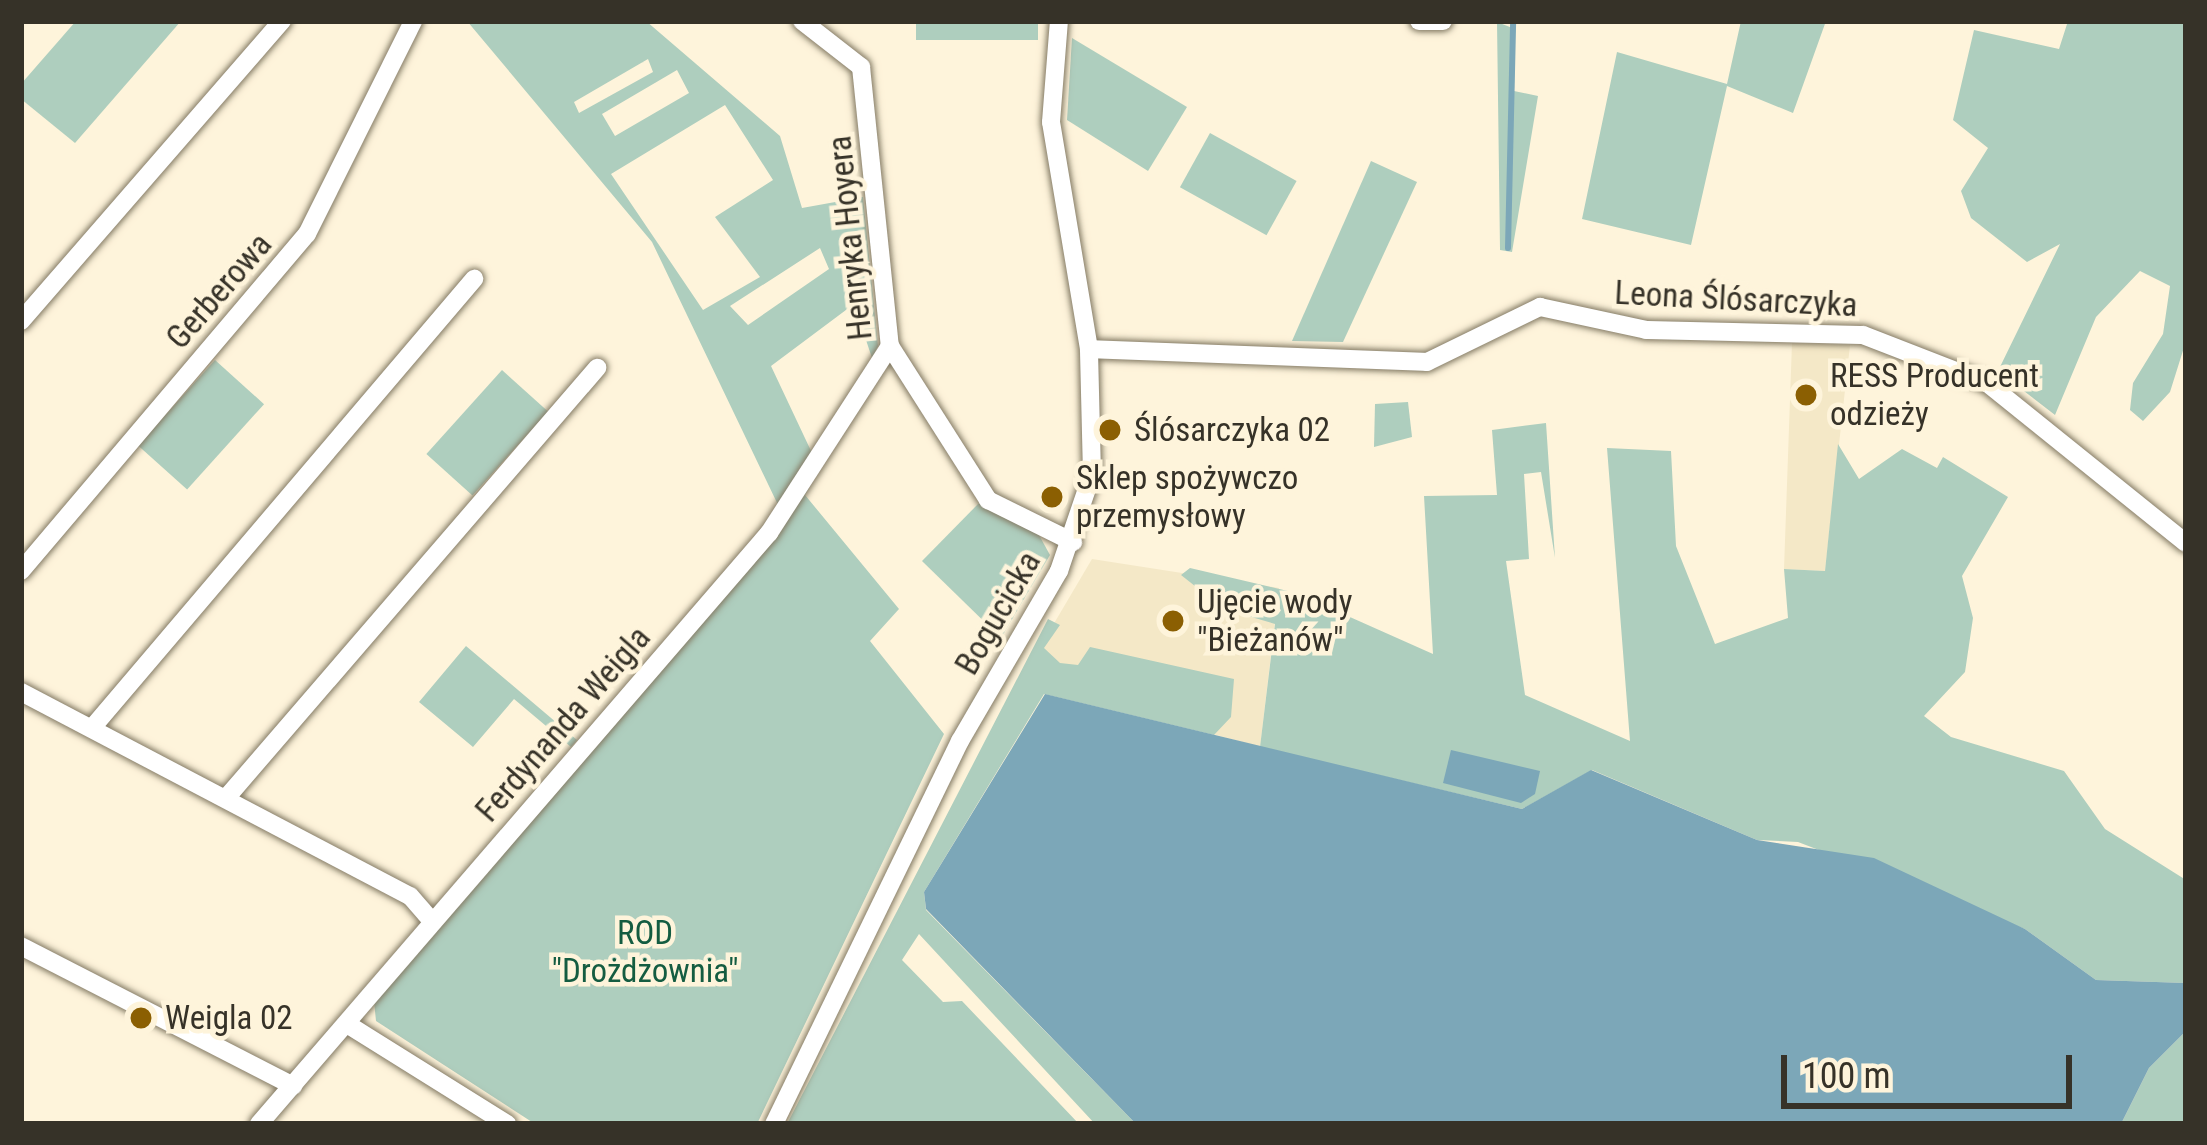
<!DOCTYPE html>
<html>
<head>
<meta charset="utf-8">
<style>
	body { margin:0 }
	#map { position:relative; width:2207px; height:1145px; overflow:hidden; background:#fef4db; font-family:"Roboto Condensed",sans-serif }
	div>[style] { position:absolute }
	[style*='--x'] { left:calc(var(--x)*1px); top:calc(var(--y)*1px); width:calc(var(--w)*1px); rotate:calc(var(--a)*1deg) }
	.built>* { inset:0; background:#f4e8c7 }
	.green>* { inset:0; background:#aecebe; transform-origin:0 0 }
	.water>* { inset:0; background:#7ca7b8 }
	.stream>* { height:6px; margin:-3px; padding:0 3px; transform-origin:3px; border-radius:3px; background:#7ca7b8 }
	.roads { filter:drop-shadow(0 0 3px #847b65) drop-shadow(0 0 3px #847b65) }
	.minor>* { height:18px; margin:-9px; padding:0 9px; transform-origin:9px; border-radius:9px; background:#fff }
	.dots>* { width:33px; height:33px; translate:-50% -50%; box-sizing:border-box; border:6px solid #fef4db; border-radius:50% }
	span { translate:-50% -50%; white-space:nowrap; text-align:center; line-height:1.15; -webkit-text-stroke:9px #fef4db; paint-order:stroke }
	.street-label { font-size:33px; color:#363228 }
	.poi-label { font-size:33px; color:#363228 }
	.left { translate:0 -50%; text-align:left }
	.park-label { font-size:33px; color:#145c41 }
	.frame { position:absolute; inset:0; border:24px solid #363228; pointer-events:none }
	.scale { position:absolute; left:1781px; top:1055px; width:291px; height:54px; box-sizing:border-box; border:6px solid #363228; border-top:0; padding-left:15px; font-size:36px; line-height:42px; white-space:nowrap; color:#363228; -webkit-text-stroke:9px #fef4db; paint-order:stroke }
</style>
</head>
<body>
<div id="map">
	<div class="built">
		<div style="clip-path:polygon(1792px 343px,1850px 345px,1825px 571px,1784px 569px)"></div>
		<div style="clip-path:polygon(1092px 559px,1279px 588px,1260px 747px,1020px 681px)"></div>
	</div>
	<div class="green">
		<div style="clip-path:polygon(76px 21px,181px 21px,75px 143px,21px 99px,21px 84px)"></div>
		<div style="clip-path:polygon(evenodd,467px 21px,646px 21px,780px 136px,802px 208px,863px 197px,878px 346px,872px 358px,854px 304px,771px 366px,812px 453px,779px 507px,652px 242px,467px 21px,648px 59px,653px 72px,579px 113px,574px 102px,648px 59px,467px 21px,677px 70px,689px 93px,615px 136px,602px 114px,677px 70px,467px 21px,725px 105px,773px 180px,715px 217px,760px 277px,703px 310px,611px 174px,725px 105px,467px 21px,820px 248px,829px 269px,748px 325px,730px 306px,820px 248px)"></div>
		<div style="left:916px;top:21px;width:122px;height:19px"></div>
		<div style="clip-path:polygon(1741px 21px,1826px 21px,1793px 113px,1727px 86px,1691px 245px,1582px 219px,1617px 52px,1727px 84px)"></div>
		<div style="clip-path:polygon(2068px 21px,2186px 21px,2186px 341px,2170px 392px,2143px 421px,2130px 410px,2133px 383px,2163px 334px,2170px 286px,2140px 271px,2096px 317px,2055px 415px,1998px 371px,2060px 244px,2027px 262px,1971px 218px,1961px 191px,1988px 148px,1953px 120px,1974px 30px,2059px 49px)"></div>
		<div style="clip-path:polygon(1497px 22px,1515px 29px,1514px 91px,1538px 96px,1512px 252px,1500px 250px)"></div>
		<div style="clip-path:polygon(1072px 38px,1187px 107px,1148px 171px,1067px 120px)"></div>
		<div style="left:1210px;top:133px;width:99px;height:62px;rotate:29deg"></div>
		<div style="clip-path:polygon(1371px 161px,1417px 182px,1343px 342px,1292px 341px)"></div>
		<div style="left:215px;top:360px;width:66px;height:115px;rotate:42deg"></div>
		<div style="left:502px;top:370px;width:62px;height:113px;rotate:42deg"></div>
		<div style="clip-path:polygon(1408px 402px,1412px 437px,1374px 447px,1375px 404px)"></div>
		<div style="clip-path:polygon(1546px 423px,1555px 558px,1541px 472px,1524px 474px,1529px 559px,1506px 561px,1525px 695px,1630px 741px,1607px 448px,1671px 451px,1676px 546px,1715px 644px,1788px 618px,1784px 569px,1825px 571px,1838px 444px,1859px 479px,1902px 449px,1937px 468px,1943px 457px,2008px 497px,1962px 576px,1973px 618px,1965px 672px,1924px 716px,1951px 737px,2064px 771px,2105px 829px,2186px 880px,2186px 983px,2096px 980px,2025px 929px,1798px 842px,1757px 840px,1592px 770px,1522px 809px,1260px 747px,1275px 624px,1224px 609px,1181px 575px,1190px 568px,1296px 593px,1433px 654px,1424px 496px,1497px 495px,1492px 430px)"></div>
		<div style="clip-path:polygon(838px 436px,805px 495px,899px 609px,870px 641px,944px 734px,757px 1124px,535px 1124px,376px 1021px,374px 1001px)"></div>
		<div style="clip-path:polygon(979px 503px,1039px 535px,1050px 555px,1001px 638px,922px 561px)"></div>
		<div style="clip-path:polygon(1048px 619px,1060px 625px,1044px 648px,1060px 663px,1078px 665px,1090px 647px,1234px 679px,1231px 717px,1214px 735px,1044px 694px,924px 892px,926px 910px,1136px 1124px,1095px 1124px,919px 934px,902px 960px,943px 1002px,962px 1001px,1079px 1124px,787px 1124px)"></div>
		<div style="clip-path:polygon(466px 646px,577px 740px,571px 747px,514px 699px,473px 747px,419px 702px)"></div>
		<div style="clip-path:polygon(2186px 1031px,2186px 1124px,2121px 1124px,2149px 1068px)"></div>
	</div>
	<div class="water">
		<div style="clip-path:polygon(1045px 694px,1522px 809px,1591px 770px,1757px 840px,1874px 858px,2025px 929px,2096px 980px,2186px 983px,2186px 1031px,2149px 1068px,2121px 1124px,1136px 1124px,926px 909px,924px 892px)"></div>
		<div style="clip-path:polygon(1451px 750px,1540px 771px,1535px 794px,1521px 803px,1443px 783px)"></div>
	</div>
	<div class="stream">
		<div style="--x:1508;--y:248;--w:227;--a:-88.7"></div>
	</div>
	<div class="roads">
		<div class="minor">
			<div style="--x:802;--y:21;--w:75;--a:37.9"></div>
			<div style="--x:861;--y:67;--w:281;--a:84.1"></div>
			<div style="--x:890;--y:346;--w:183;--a:57.5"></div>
			<div style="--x:988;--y:500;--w:95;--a:26.3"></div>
			<div style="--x:1419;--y:21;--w:24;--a:0"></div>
			<div style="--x:21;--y:321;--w:398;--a:-49"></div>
			<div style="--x:1089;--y:349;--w:338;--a:2.2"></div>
			<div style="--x:1427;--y:362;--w:126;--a:-26"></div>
			<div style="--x:1540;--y:307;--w:108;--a:12.2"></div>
			<div style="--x:1646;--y:330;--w:217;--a:1.3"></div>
			<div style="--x:1863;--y:335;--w:133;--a:21.2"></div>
			<div style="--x:1987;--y:383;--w:255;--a:38.8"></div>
			<div style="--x:21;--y:571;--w:442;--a:-49.7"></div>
			<div style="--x:307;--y:234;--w:238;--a:-63.5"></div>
			<div style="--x:21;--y:692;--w:439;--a:27.7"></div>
			<div style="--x:410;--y:896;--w:33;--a:49"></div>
			<div style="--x:92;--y:728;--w:590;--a:-49.61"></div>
			<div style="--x:227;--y:797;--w:567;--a:-49.22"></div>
			<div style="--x:21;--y:946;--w:306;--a:27.2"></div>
			<div style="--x:347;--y:1024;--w:189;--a:32"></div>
			<div style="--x:259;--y:1124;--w:781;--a:-49.21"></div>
			<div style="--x:769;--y:533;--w:223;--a:-57.1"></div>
			<div style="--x:774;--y:1124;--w:426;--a:-64.1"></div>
			<div style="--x:960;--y:741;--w:197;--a:-59.8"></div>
			<div style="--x:1059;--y:571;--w:102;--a:-71.2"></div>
			<div style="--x:1092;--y:474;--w:125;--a:-91.4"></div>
			<div style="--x:1089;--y:349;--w:230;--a:-99.5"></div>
			<div style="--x:1051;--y:122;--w:101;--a:-85.5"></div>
		</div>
	</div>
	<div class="dots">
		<div style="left:1806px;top:395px;background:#8b5f02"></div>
		<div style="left:1110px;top:430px;background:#8b5f02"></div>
		<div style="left:1052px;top:497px;background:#8b5f02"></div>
		<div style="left:1173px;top:621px;background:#8b5f02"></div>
		<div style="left:141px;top:1018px;background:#8b5f02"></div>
	</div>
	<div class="street-label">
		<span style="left:850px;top:238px;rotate:-96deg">Henryka Hoyera</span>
		<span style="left:219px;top:291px;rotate:-49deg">Gerberowa</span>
		<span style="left:1736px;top:299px;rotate:3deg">Leona Ślósarczyka</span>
		<span style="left:998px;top:613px;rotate:-60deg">Bogucicka</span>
		<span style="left:563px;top:724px;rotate:-49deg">Ferdynanda Weigla</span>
	</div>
	<div class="poi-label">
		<span class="left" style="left:1830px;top:395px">RESS Producent<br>odzieży</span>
		<span class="left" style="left:1134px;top:430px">Ślósarczyka 02</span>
		<span class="left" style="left:1076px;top:497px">Sklep spożywczo<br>przemysłowy</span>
		<span class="left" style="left:1197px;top:621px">Ujęcie wody<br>"Bieżanów"</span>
		<span class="left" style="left:165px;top:1018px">Weigla 02</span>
	</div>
	<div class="park-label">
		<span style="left:645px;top:952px">ROD<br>"Drożdżownia"</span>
	</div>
	<div class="frame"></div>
	<div class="scale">100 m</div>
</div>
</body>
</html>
